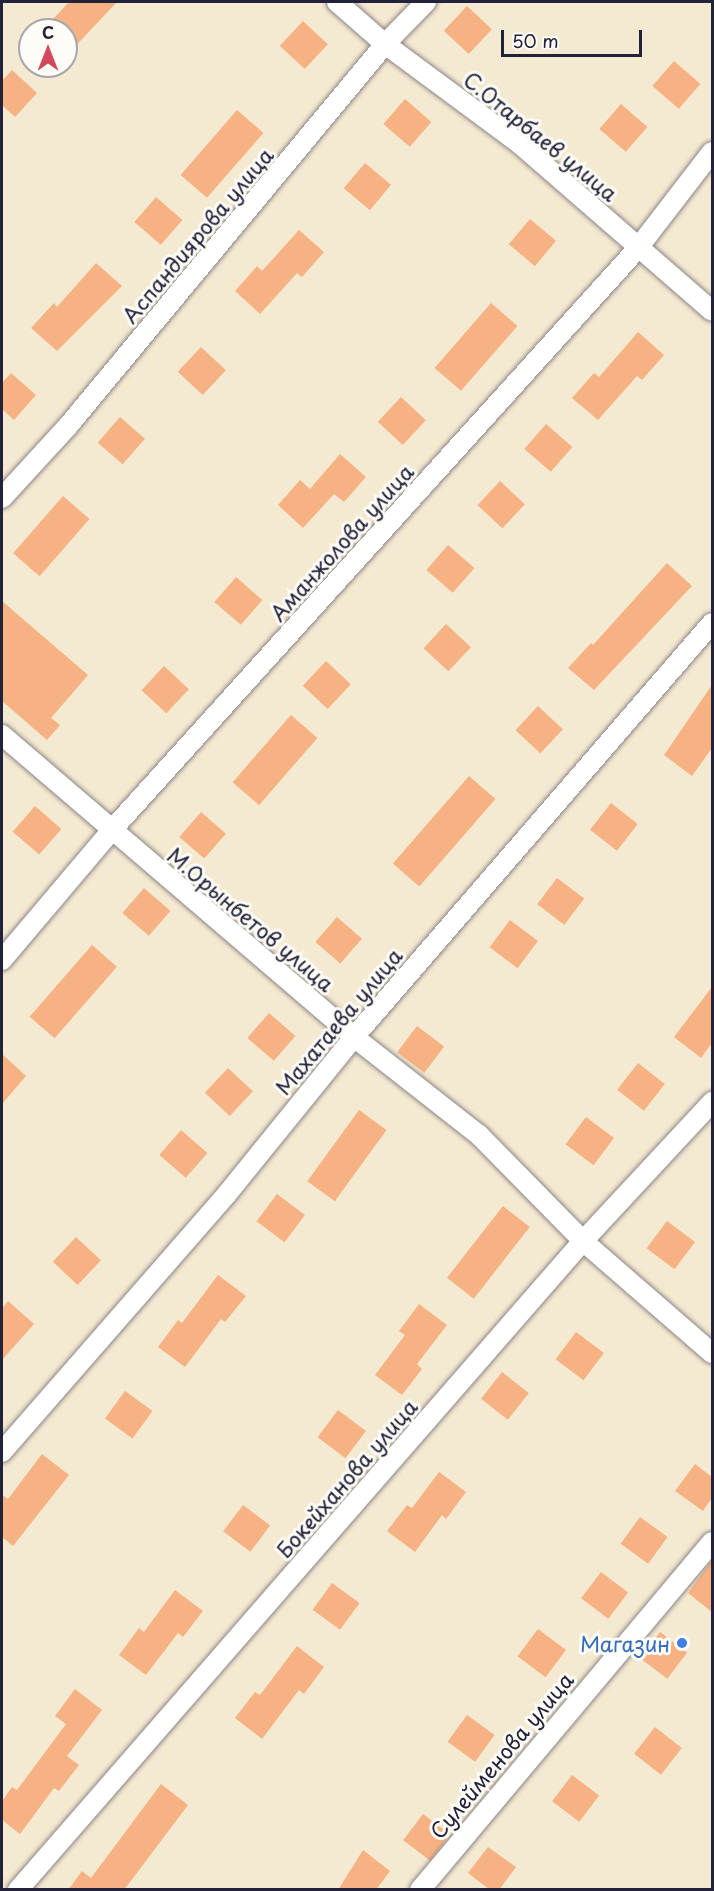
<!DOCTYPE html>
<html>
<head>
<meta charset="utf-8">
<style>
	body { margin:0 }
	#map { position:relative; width:714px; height:1891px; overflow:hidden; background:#f4e9d1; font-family:"Playpen Sans",sans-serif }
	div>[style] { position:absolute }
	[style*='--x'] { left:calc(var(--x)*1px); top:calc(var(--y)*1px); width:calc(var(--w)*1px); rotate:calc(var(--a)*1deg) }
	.building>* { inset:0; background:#f7b284; transform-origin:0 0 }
	.roads { filter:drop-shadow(0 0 2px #8b8686) drop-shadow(0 0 2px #8b8686) }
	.street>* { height:20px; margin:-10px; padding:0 10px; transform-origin:10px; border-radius:10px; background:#fff }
	.dots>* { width:16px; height:16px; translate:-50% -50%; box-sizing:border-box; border:3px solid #fdfcf7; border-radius:50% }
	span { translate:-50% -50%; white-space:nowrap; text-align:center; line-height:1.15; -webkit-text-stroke:6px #fdfcf7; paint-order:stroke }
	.street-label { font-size:21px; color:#22223b }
	.shop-label { font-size:21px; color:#366cbe }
	.right { translate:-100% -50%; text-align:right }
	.frame { position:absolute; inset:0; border:3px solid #22223b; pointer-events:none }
	.north { position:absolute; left:18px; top:18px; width:60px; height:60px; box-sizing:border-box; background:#fdfcf7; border:2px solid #a5a5ac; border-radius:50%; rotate:0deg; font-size:16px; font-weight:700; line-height:24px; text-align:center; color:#22223b }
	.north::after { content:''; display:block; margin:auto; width:21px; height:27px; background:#d1495b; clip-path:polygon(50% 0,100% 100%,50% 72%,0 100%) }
	.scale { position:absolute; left:501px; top:30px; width:141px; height:27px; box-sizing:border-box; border:3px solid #22223b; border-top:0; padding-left:8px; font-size:18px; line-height:21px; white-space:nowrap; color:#22223b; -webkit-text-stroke:4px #fdfcf7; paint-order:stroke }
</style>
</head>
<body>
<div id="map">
	<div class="building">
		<div style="clip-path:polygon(69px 2px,117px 2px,66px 56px,66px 30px,43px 30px)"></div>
		<div style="left:467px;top:6px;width:34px;height:34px;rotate:43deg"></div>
		<div style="left:303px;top:21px;width:34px;height:34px;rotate:43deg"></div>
		<div style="left:674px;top:61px;width:35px;height:33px;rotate:41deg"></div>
		<div style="clip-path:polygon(12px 70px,37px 93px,15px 117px,2px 105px,2px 81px)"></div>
		<div style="left:405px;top:99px;width:35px;height:33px;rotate:41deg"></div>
		<div style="left:621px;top:104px;width:35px;height:33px;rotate:41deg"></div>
		<div style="left:237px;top:110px;width:35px;height:86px;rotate:41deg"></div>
		<div style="left:365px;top:163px;width:34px;height:33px;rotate:40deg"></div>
		<div style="left:156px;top:197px;width:35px;height:33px;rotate:41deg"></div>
		<div style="left:530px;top:219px;width:34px;height:33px;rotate:40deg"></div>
		<div style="clip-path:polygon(299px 230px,324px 252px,302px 277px,297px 273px,260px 314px,235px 291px,257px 266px,262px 271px)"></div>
		<div style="clip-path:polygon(96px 263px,122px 286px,57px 351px,31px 328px,54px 303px,57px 307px)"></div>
		<div style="left:491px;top:303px;width:35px;height:86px;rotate:41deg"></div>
		<div style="clip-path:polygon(638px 332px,664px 355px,642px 380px,637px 376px,598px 420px,572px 398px,594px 373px,599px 377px)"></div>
		<div style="left:201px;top:347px;width:34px;height:34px;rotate:43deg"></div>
		<div style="clip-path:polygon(11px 373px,36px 395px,14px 420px,2px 409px,2px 383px)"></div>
		<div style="left:401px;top:397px;width:34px;height:34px;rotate:43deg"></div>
		<div style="left:120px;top:417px;width:33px;height:34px;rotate:41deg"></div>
		<div style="left:546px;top:424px;width:35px;height:33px;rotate:41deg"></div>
		<div style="clip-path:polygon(340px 454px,366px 477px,344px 502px,334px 494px,303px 528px,278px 505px,300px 480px,310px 489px)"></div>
		<div style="left:500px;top:481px;width:34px;height:33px;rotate:43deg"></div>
		<div style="left:63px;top:496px;width:35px;height:76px;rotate:41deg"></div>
		<div style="left:448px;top:545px;width:35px;height:33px;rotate:41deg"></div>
		<div style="clip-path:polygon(667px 563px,692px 586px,594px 690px,568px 668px,591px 643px,593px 645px)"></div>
		<div style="left:236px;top:577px;width:35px;height:33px;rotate:41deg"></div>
		<div style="clip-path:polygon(2px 601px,88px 675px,51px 718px,60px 725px,47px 740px,2px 701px)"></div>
		<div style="left:446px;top:624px;width:34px;height:33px;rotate:43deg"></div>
		<div style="left:326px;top:661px;width:34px;height:34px;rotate:43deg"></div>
		<div style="left:164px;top:666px;width:34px;height:33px;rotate:43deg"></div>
		<div style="clip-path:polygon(712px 685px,712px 748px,692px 776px,664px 755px)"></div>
		<div style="left:538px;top:706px;width:34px;height:33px;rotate:43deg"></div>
		<div style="left:291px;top:715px;width:35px;height:89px;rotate:41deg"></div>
		<div style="left:469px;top:776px;width:35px;height:116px;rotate:41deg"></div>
		<div style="left:611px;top:803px;width:34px;height:34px;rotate:38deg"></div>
		<div style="left:35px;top:806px;width:35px;height:34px;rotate:41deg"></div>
		<div style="left:201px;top:812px;width:33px;height:33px;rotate:41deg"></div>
		<div style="left:557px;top:878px;width:34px;height:33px;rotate:37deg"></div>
		<div style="left:144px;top:888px;width:35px;height:33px;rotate:41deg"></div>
		<div style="left:337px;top:917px;width:33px;height:33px;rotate:41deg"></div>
		<div style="left:510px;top:920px;width:35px;height:34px;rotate:37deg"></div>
		<div style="left:92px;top:945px;width:33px;height:95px;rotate:41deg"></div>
		<div style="clip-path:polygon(712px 987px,712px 1043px,701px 1058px,674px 1037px)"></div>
		<div style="left:269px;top:1013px;width:35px;height:33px;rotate:41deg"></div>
		<div style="left:417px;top:1026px;width:34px;height:33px;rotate:37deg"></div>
		<div style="clip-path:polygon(2px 1054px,26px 1076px,2px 1104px)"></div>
		<div style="left:638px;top:1063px;width:34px;height:34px;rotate:38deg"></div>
		<div style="left:228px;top:1068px;width:34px;height:34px;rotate:43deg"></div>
		<div style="left:359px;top:1110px;width:34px;height:88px;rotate:36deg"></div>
		<div style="left:586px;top:1117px;width:35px;height:34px;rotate:37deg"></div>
		<div style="left:181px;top:1130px;width:35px;height:33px;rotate:41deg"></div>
		<div style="left:277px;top:1194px;width:35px;height:34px;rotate:37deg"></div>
		<div style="left:503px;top:1206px;width:34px;height:91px;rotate:38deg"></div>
		<div style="left:667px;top:1221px;width:35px;height:34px;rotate:37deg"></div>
		<div style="left:76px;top:1237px;width:34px;height:34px;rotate:43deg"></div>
		<div style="clip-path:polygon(218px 1275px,246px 1296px,225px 1322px,221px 1319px,185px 1367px,158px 1347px,178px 1320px,182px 1323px)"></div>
		<div style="clip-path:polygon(8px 1301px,34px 1324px,2px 1360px,2px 1309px)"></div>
		<div style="clip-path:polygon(419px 1304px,447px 1325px,417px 1364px,422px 1369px,402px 1395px,375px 1375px,405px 1335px,399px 1331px)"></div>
		<div style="left:576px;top:1332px;width:35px;height:34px;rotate:37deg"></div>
		<div style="left:502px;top:1372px;width:34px;height:34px;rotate:38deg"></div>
		<div style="left:125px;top:1391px;width:34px;height:34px;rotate:36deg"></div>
		<div style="left:338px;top:1410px;width:35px;height:34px;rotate:37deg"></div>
		<div style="clip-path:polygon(42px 1454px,69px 1475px,13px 1546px,2px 1537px,2px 1495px,8px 1499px)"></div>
		<div style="clip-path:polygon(695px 1464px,712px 1477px,712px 1498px,703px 1511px,675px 1491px)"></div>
		<div style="clip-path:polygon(439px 1472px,466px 1492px,446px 1519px,442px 1515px,415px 1552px,387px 1531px,407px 1505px,412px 1508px)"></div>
		<div style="left:243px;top:1505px;width:34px;height:33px;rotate:37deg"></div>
		<div style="left:640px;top:1517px;width:34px;height:33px;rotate:36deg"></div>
		<div style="clip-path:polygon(712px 1560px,712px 1612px,688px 1593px)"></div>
		<div style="left:601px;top:1572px;width:34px;height:33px;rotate:37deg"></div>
		<div style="left:332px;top:1583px;width:34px;height:33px;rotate:36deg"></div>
		<div style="clip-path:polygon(175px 1590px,203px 1611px,183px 1637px,178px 1633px,146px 1675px,119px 1655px,139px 1628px,144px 1632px)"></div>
		<div style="left:538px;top:1629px;width:35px;height:34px;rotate:37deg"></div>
		<div style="left:660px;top:1632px;width:34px;height:33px;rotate:37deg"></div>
		<div style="clip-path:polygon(297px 1646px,324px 1667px,304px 1694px,299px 1690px,262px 1739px,235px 1718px,255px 1692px,260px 1695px)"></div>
		<div style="clip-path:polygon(75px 1689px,102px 1710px,67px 1756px,79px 1765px,59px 1791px,54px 1788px,20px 1834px,2px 1820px,2px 1801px,12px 1787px,17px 1790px,66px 1724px,55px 1716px)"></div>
		<div style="left:467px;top:1715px;width:34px;height:33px;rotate:36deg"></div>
		<div style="left:655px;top:1727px;width:34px;height:34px;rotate:38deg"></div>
		<div style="left:572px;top:1775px;width:34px;height:33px;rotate:37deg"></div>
		<div style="clip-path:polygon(161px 1784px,188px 1805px,124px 1890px,68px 1890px,82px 1871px,91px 1878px)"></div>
		<div style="left:423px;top:1814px;width:34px;height:33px;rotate:37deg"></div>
		<div style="clip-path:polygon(488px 1847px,516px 1867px,499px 1890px,490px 1890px,468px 1873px)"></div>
		<div style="clip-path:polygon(363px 1850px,390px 1871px,376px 1890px,338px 1890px)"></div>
	</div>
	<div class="roads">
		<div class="street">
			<div style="--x:337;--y:2;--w:64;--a:41.2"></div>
			<div style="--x:385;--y:44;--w:168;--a:36.5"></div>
			<div style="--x:520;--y:144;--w:254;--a:41"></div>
			<div style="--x:2;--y:498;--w:98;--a:-47.5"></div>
			<div style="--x:68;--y:426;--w:496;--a:-50.3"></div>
			<div style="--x:385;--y:44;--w:59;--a:-45.7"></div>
			<div style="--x:2;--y:735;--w:464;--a:40.6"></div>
			<div style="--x:354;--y:1037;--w:159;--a:38.1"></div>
			<div style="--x:479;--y:1135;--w:148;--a:45.5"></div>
			<div style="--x:583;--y:1241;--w:171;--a:41"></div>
			<div style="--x:2;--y:960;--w:167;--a:-49.8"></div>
			<div style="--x:110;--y:832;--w:787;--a:-47.88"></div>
			<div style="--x:638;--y:248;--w:121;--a:-52.4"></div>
			<div style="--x:2;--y:1452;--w:342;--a:-48.9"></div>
			<div style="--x:227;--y:1194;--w:202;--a:-51"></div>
			<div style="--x:354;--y:1037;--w:547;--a:-49.15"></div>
			<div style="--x:18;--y:1890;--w:860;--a:-48.96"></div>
			<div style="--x:583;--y:1241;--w:190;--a:-47.1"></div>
			<div style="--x:420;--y:1890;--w:454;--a:-50"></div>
		</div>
	</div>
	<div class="dots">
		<div style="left:682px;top:1643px;background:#3f7fe0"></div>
	</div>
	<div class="street-label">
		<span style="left:541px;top:136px;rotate:39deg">С.Отарбаев улица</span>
		<span style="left:197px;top:235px;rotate:-50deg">Аспандиярова улица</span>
		<span style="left:341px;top:542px;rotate:-48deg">Аманжолова улица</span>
		<span style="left:251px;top:919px;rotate:40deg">М.Орынбетов улица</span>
		<span style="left:338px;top:1021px;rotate:-50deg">Махатаева улица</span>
		<span style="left:346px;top:1478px;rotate:-49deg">Бокейханова улица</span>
		<span style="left:501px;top:1755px;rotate:-50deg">Сулейменова улица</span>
	</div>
	<div class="shop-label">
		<span class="right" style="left:670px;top:1643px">Магазин</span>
	</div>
	<div class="frame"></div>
	<div class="north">С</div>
	<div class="scale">50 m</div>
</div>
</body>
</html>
